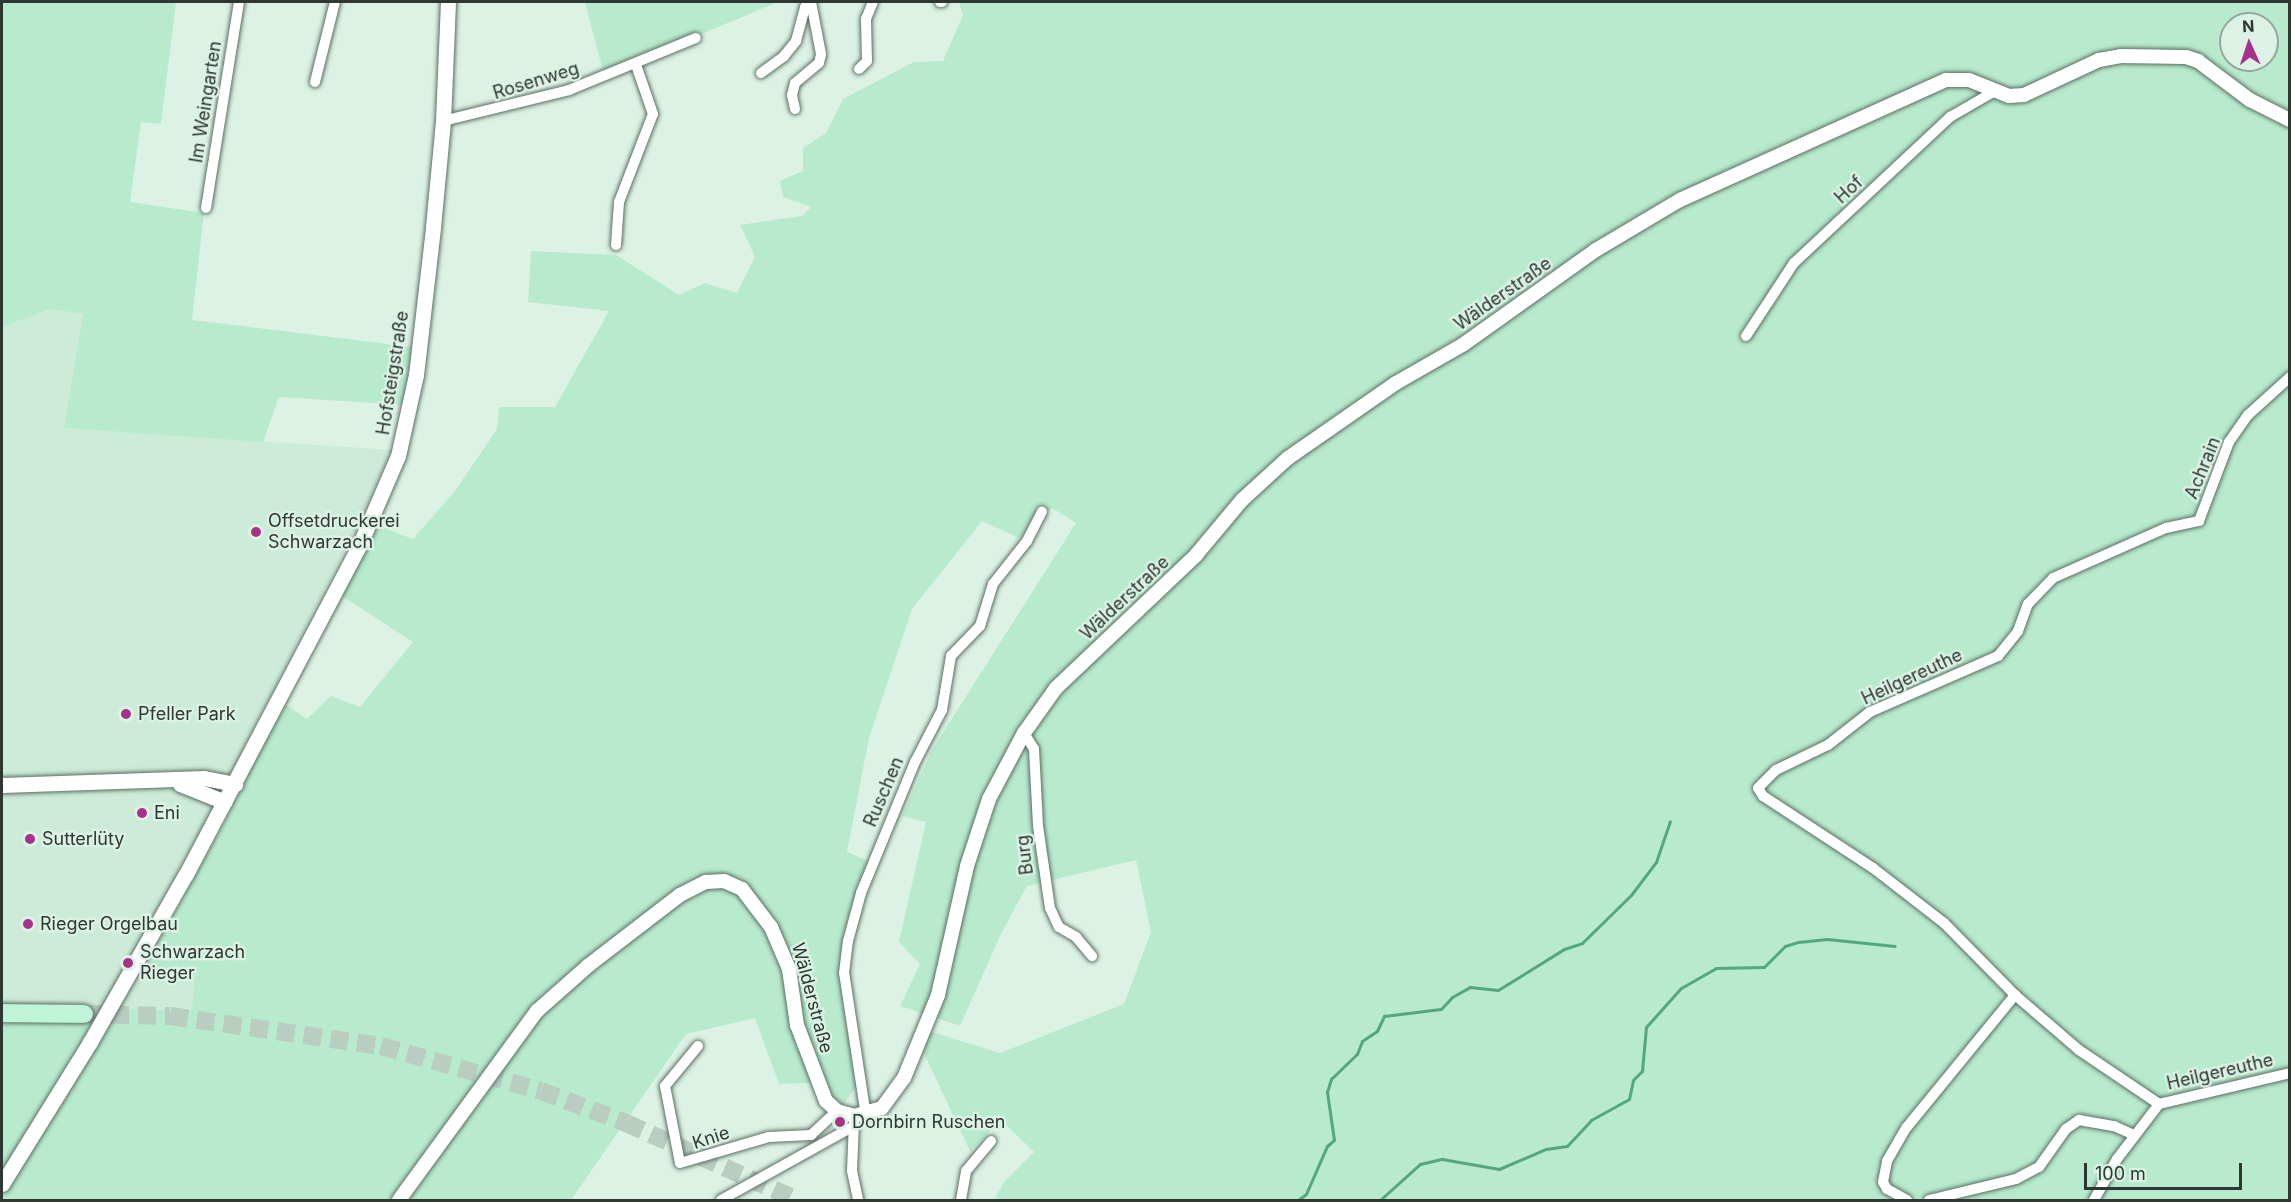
<!DOCTYPE html>
<html>
<head>
<meta charset="utf-8">
<style>
	body { margin:0 }
	#map { position:relative; width:2291px; height:1202px; overflow:hidden; background:#dcf2e5; font-family:Inter,sans-serif }
	div>[style] { position:absolute }
	[style*='--x'] { left:calc(var(--x)*1px); top:calc(var(--y)*1px); width:calc(var(--w)*1px); rotate:calc(var(--a)*1deg) }
	.built>* { inset:0; background:#cdebd9 }
	.green>* { inset:0; background:#b8ebce }
	.stream>* { height:3px; margin:-1.5px; padding:0 1.5px; transform-origin:1.5px; border-radius:1.5px; background:#55a77d }
	.primary-tunnel>* { height:18px; margin-top:-9px; transform-origin:0; background:repeating-linear-gradient(90deg,#b9cdc1 0 18px,transparent 0 27px) }
	.roads { filter:drop-shadow(0 0 2px #5b6f63) drop-shadow(0 0 2px #5b6f63) }
	.minor>* { height:10px; margin:-5px; padding:0 5px; transform-origin:5px; border-radius:5px; background:#fff }
	.tertiary>* { height:14px; margin:-7px; padding:0 7px; transform-origin:7px; border-radius:7px; background:#fff }
	.secondary>* { height:15px; margin:-7.5px; padding:0 7.5px; transform-origin:7.5px; border-radius:7.5px; background:#fff }
	.primary>* { height:18px; margin:-9px; padding:0 9px; transform-origin:9px; border-radius:9px; background:#bff4d8 }
	.dots>* { width:16px; height:16px; translate:-50% -50%; box-sizing:border-box; border:3px solid #dcf2e5; border-radius:50% }
	span { translate:-50% -50%; white-space:nowrap; text-align:center; line-height:1.15; -webkit-text-stroke:4.5px #dcf2e5; paint-order:stroke }
	.street-label { font-size:18px; color:#2e3732 }
	.poi-label { font-size:18px; color:#2e3732 }
	.left { translate:0 -50%; text-align:left }
	.frame { position:absolute; inset:0; border:3px solid #2e3732; pointer-events:none }
	.north { position:absolute; left:2219px; top:12px; width:60px; height:60px; box-sizing:border-box; background:#dcf2e5; border:2px solid #96a79d; border-radius:50%; rotate:357deg; font-size:16px; font-weight:700; line-height:24px; text-align:center; color:#2e3732 }
	.north::after { content:''; display:block; margin:auto; width:21px; height:27px; background:#a7328a; clip-path:polygon(50% 0,100% 100%,50% 72%,0 100%) }
	.scale { position:absolute; left:2084px; top:1163px; width:158px; height:27px; box-sizing:border-box; border:3px solid #2e3732; border-top:0; padding-left:8px; font-size:18px; line-height:21px; white-space:nowrap; color:#2e3732; -webkit-text-stroke:4px #dcf2e5; paint-order:stroke }
</style>
</head>
<body>
<div id="map">
	<div class="built">
		<div style="clip-path:polygon(51px 309px,83px 314px,64px 428px,392px 450px,364px 513px,207px 819px,131px 955px,145px 966px,196px 977px,192px 1010px,2px 1007px,2px 327px)"></div>
	</div>
	<div class="green">
		<div style="clip-path:polygon(2px 2px,176px 2px,161px 124px,141px 122px,130px 202px,204px 213px,192px 320px,412px 347px,404px 405px,279px 397px,263px 442px,64px 428px,83px 314px,51px 309px,2px 327px)"></div>
		<div style="clip-path:polygon(585px 2px,778px 2px,604px 75px)"></div>
		<div style="clip-path:polygon(evenodd,959px 2px,2289px 2px,2289px 1200px,994px 1200px,1004px 1182px,1034px 1152px,1001px 1120px,970px 1151px,922px 1049px,929px 1031px,1000px 1053px,1124px 1004px,1151px 932px,1136px 860px,1027px 886px,1001px 934px,960px 1026px,900px 1006px,920px 964px,899px 942px,926px 822px,902px 816px,932px 750px,1076px 523px,1052px 508px,1019px 538px,982px 521px,912px 609px,869px 738px,847px 852px,868px 861px,844px 939px,858px 1084px,843px 1105px,815px 1083px,779px 1084px,755px 1018px,686px 1034px,571px 1200px,2px 1200px,2px 1007px,192px 1010px,195px 977px,145px 966px,223px 826px,283px 703px,307px 719px,331px 696px,360px 707px,413px 642px,339px 594px,376px 525px,413px 539px,455px 491px,497px 429px,499px 407px,555px 407px,609px 311px,528px 302px,531px 251px,616px 255px,679px 295px,705px 283px,737px 293px,755px 257px,740px 225px,802px 216px,811px 207px,783px 197px,780px 181px,803px 171px,803px 148px,826px 133px,843px 99px,914px 62px,943px 61px,963px 15px,959px 2px,2231px 24px,2267px 24px,2267px 60px,2231px 60px,2231px 24px)"></div>
	</div>
	<div class="stream">
		<div style="--x:1298;--y:1200;--w:10;--a:-37"></div>
		<div style="--x:1306;--y:1194;--w:52;--a:-66.4"></div>
		<div style="--x:1327;--y:1146;--w:9;--a:-41"></div>
		<div style="--x:1334;--y:1140;--w:49;--a:-98.3"></div>
		<div style="--x:1327;--y:1092;--w:14;--a:-73"></div>
		<div style="--x:1331;--y:1079;--w:36;--a:-44"></div>
		<div style="--x:1357;--y:1054;--w:14;--a:-69"></div>
		<div style="--x:1362;--y:1041;--w:18;--a:-34"></div>
		<div style="--x:1377;--y:1031;--w:17;--a:-65"></div>
		<div style="--x:1384;--y:1016;--w:57;--a:-7"></div>
		<div style="--x:1441;--y:1009;--w:16;--a:-47"></div>
		<div style="--x:1452;--y:997;--w:21;--a:-29"></div>
		<div style="--x:1470;--y:987;--w:28;--a:6"></div>
		<div style="--x:1498;--y:990;--w:78;--a:-31.8"></div>
		<div style="--x:1564;--y:949;--w:19;--a:-18"></div>
		<div style="--x:1582;--y:943;--w:69;--a:-44.4"></div>
		<div style="--x:1631;--y:895;--w:41;--a:-52.9"></div>
		<div style="--x:1656;--y:862;--w:43;--a:-71.1"></div>
		<div style="--x:1380;--y:1200;--w:54;--a:-42"></div>
		<div style="--x:1420;--y:1164;--w:23;--a:-13"></div>
		<div style="--x:1442;--y:1159;--w:58;--a:10"></div>
		<div style="--x:1499;--y:1169;--w:51;--a:-23.1"></div>
		<div style="--x:1546;--y:1149;--w:21;--a:-8"></div>
		<div style="--x:1567;--y:1146;--w:35;--a:-47"></div>
		<div style="--x:1591;--y:1120;--w:43;--a:-28.9"></div>
		<div style="--x:1629;--y:1099;--w:19;--a:-78"></div>
		<div style="--x:1633;--y:1080;--w:13;--a:-45"></div>
		<div style="--x:1642;--y:1071;--w:44;--a:-84.8"></div>
		<div style="--x:1646;--y:1027;--w:52;--a:-48.1"></div>
		<div style="--x:1681;--y:988;--w:40;--a:-29.7"></div>
		<div style="--x:1716;--y:968;--w:48;--a:-1.2"></div>
		<div style="--x:1764;--y:967;--w:30;--a:-45"></div>
		<div style="--x:1785;--y:946;--w:14;--a:-17"></div>
		<div style="--x:1798;--y:942;--w:29;--a:-6"></div>
		<div style="--x:1827;--y:939;--w:68;--a:5.9"></div>
	</div>
	<div class="primary-tunnel">
		<div style="--x:84;--y:1014;--w:86;--a:1.3"></div>
		<div style="--x:170;--y:1016;--w:213;--a:8.1"></div>
		<div style="--x:381;--y:1046;--w:166;--a:15.7"></div>
		<div style="--x:541;--y:1091;--w:91;--a:20.6"></div>
		<div style="--x:626;--y:1123;--w:188;--a:24.2"></div>
	</div>
	<div class="roads">
		<div class="minor">
			<div style="--x:940;--y:2;--w:2;--a:0"></div>
			<div style="--x:859;--y:69;--w:11;--a:-45"></div>
			<div style="--x:867;--y:61;--w:42;--a:-91.4"></div>
			<div style="--x:866;--y:19;--w:18;--a:-68"></div>
			<div style="--x:761;--y:73;--w:29;--a:-36"></div>
			<div style="--x:784;--y:56;--w:19;--a:-51"></div>
			<div style="--x:796;--y:41;--w:35;--a:-75"></div>
			<div style="--x:805;--y:7;--w:7;--a:-45"></div>
			<div style="--x:315;--y:82;--w:82;--a:-76"></div>
			<div style="--x:795;--y:109;--w:14;--a:-102"></div>
			<div style="--x:792;--y:95;--w:12;--a:-76"></div>
			<div style="--x:795;--y:83;--w:31;--a:-40"></div>
			<div style="--x:819;--y:63;--w:9;--a:-77"></div>
			<div style="--x:821;--y:54;--w:53;--a:-100.9"></div>
			<div style="--x:443;--y:121;--w:130;--a:-13.8"></div>
			<div style="--x:569;--y:90;--w:137;--a:-22.3"></div>
			<div style="--x:206;--y:208;--w:209;--a:-80.9"></div>
			<div style="--x:616;--y:245;--w:43;--a:-86"></div>
			<div style="--x:619;--y:202;--w:94;--a:-68.9"></div>
			<div style="--x:653;--y:114;--w:52;--a:-109.1"></div>
			<div style="--x:1746;--y:336;--w:87;--a:-56.7"></div>
			<div style="--x:1794;--y:263;--w:214;--a:-43.1"></div>
			<div style="--x:1950;--y:117;--w:52;--a:-30"></div>
			<div style="--x:1024;--y:733;--w:19;--a:58"></div>
			<div style="--x:1034;--y:749;--w:77;--a:87"></div>
			<div style="--x:1038;--y:826;--w:83;--a:81.7"></div>
			<div style="--x:1050;--y:908;--w:21;--a:65"></div>
			<div style="--x:1059;--y:927;--w:20;--a:30"></div>
			<div style="--x:1076;--y:937;--w:25;--a:50"></div>
			<div style="--x:698;--y:1046;--w:52;--a:129.5"></div>
			<div style="--x:665;--y:1086;--w:78;--a:79"></div>
			<div style="--x:680;--y:1163;--w:93;--a:-16.3"></div>
			<div style="--x:769;--y:1137;--w:42;--a:-2.7"></div>
			<div style="--x:811;--y:1135;--w:35;--a:-43"></div>
			<div style="--x:2159;--y:1104;--w:97;--a:-146"></div>
			<div style="--x:2079;--y:1050;--w:84;--a:-139.3"></div>
			<div style="--x:2015;--y:995;--w:101;--a:-134.6"></div>
			<div style="--x:1944;--y:923;--w:90;--a:-142.2"></div>
			<div style="--x:1873;--y:868;--w:131;--a:-146.8"></div>
			<div style="--x:1763;--y:796;--w:9;--a:-122"></div>
			<div style="--x:1758;--y:788;--w:25;--a:-45"></div>
			<div style="--x:1776;--y:770;--w:58;--a:-25.7"></div>
			<div style="--x:1828;--y:745;--w:53;--a:-38.2"></div>
			<div style="--x:1870;--y:712;--w:140;--a:-23.6"></div>
			<div style="--x:1998;--y:656;--w:32;--a:-51"></div>
			<div style="--x:2018;--y:631;--w:29;--a:-70"></div>
			<div style="--x:2028;--y:604;--w:36;--a:-46"></div>
			<div style="--x:2053;--y:578;--w:124;--a:-23.9"></div>
			<div style="--x:2166;--y:528;--w:34;--a:-12"></div>
			<div style="--x:2199;--y:521;--w:85;--a:-69.2"></div>
			<div style="--x:2229;--y:442;--w:33;--a:-55"></div>
			<div style="--x:2248;--y:415;--w:57;--a:-42.1"></div>
			<div style="--x:866;--y:1116;--w:145;--a:-98.7"></div>
			<div style="--x:844;--y:973;--w:32;--a:-83"></div>
			<div style="--x:848;--y:941;--w:50;--a:-74.8"></div>
			<div style="--x:861;--y:893;--w:142;--a:-67.6"></div>
			<div style="--x:915;--y:762;--w:59;--a:-62.6"></div>
			<div style="--x:942;--y:710;--w:55;--a:-80.5"></div>
			<div style="--x:951;--y:656;--w:42;--a:-46"></div>
			<div style="--x:980;--y:626;--w:44;--a:-72.8"></div>
			<div style="--x:993;--y:584;--w:55;--a:-51.7"></div>
			<div style="--x:1027;--y:541;--w:33;--a:-63"></div>
			<div style="--x:854;--y:1121;--w:50;--a:92.3"></div>
			<div style="--x:852;--y:1171;--w:30;--a:78"></div>
			<div style="--x:721;--y:1200;--w:152;--a:-29.1"></div>
			<div style="--x:961;--y:1200;--w:29;--a:-80"></div>
			<div style="--x:966;--y:1171;--w:39;--a:-50"></div>
			<div style="--x:1907;--y:1200;--w:23;--a:-151"></div>
			<div style="--x:1887;--y:1189;--w:8;--a:-120"></div>
			<div style="--x:1883;--y:1182;--w:21;--a:-79"></div>
			<div style="--x:1887;--y:1161;--w:39;--a:-60"></div>
			<div style="--x:1907;--y:1127;--w:171;--a:-50.7"></div>
			<div style="--x:1929;--y:1200;--w:89;--a:-13.6"></div>
			<div style="--x:2016;--y:1179;--w:26;--a:-28"></div>
			<div style="--x:2039;--y:1167;--w:47;--a:-54.6"></div>
			<div style="--x:2066;--y:1129;--w:16;--a:-35"></div>
			<div style="--x:2079;--y:1120;--w:36;--a:10"></div>
			<div style="--x:2114;--y:1126;--w:22;--a:24"></div>
			<div style="--x:2094;--y:1200;--w:47;--a:-60.7"></div>
			<div style="--x:2117;--y:1159;--w:69;--a:-52.6"></div>
			<div style="--x:2159;--y:1104;--w:135;--a:-13.3"></div>
		</div>
		<div class="tertiary">
			<div style="--x:399;--y:1200;--w:234;--a:-53.9"></div>
			<div style="--x:537;--y:1011;--w:69;--a:-41.5"></div>
			<div style="--x:589;--y:965;--w:115;--a:-37.6"></div>
			<div style="--x:680;--y:895;--w:29;--a:-27"></div>
			<div style="--x:706;--y:882;--w:18;--a:-3"></div>
			<div style="--x:724;--y:881;--w:20;--a:24"></div>
			<div style="--x:742;--y:889;--w:48;--a:52.7"></div>
			<div style="--x:771;--y:927;--w:46;--a:66.8"></div>
			<div style="--x:789;--y:969;--w:57;--a:81.9"></div>
			<div style="--x:797;--y:1025;--w:81;--a:69.1"></div>
			<div style="--x:826;--y:1101;--w:15;--a:42"></div>
			<div style="--x:837;--y:1111;--w:18;--a:16"></div>
			<div style="--x:854;--y:1116;--w:29;--a:-16"></div>
			<div style="--x:882;--y:1108;--w:37;--a:-54"></div>
			<div style="--x:904;--y:1078;--w:90;--a:-67.7"></div>
			<div style="--x:938;--y:995;--w:132;--a:-77.3"></div>
			<div style="--x:967;--y:866;--w:71;--a:-71.8"></div>
			<div style="--x:989;--y:799;--w:75;--a:-62.1"></div>
			<div style="--x:1024;--y:733;--w:55;--a:-54.6"></div>
			<div style="--x:1056;--y:688;--w:193;--a:-43.5"></div>
			<div style="--x:1196;--y:555;--w:72;--a:-50.1"></div>
			<div style="--x:1242;--y:500;--w:62;--a:-42.4"></div>
			<div style="--x:1288;--y:458;--w:131;--a:-34.8"></div>
			<div style="--x:1396;--y:383;--w:78;--a:-29.8"></div>
			<div style="--x:1464;--y:344;--w:162;--a:-35.5"></div>
			<div style="--x:1596;--y:250;--w:98;--a:-30.8"></div>
			<div style="--x:1680;--y:200;--w:292;--a:-24.3"></div>
			<div style="--x:1946;--y:80;--w:23;--a:0"></div>
			<div style="--x:1969;--y:80;--w:43;--a:21.8"></div>
			<div style="--x:2009;--y:96;--w:15;--a:-4"></div>
			<div style="--x:2024;--y:95;--w:83;--a:-25"></div>
			<div style="--x:2099;--y:60;--w:22;--a:-10"></div>
			<div style="--x:2121;--y:56;--w:65;--a:0.9"></div>
			<div style="--x:2186;--y:57;--w:13;--a:18"></div>
			<div style="--x:2198;--y:61;--w:65;--a:36.9"></div>
			<div style="--x:2250;--y:100;--w:45;--a:26.6"></div>
		</div>
		<div class="secondary">
			<div style="--x:180;--y:784;--w:48;--a:21.8"></div>
			<div style="--x:2;--y:785;--w:202;--a:-2"></div>
			<div style="--x:204;--y:778;--w:32;--a:11"></div>
			<div style="--x:2;--y:1184;--w:167;--a:-58.2"></div>
			<div style="--x:90;--y:1042;--w:193;--a:-60.3"></div>
			<div style="--x:186;--y:874;--w:371;--a:-62.2"></div>
			<div style="--x:359;--y:546;--w:98;--a:-66.6"></div>
			<div style="--x:398;--y:456;--w:83;--a:-77.5"></div>
			<div style="--x:416;--y:375;--w:149;--a:-83.4"></div>
			<div style="--x:433;--y:227;--w:106;--a:-84.6"></div>
			<div style="--x:443;--y:121;--w:119;--a:-87.6"></div>
		</div>
		<div class="primary">
			<div style="--x:2;--y:1013;--w:82;--a:0.7"></div>
		</div>
	</div>
	<div class="dots">
		<div style="left:256px;top:532px;background:#a7328a"></div>
		<div style="left:126px;top:714px;background:#a7328a"></div>
		<div style="left:142px;top:813px;background:#a7328a"></div>
		<div style="left:30px;top:839px;background:#a7328a"></div>
		<div style="left:28px;top:924px;background:#a7328a"></div>
		<div style="left:128px;top:963px;background:#a7328a"></div>
		<div style="left:840px;top:1122px;background:#a7328a"></div>
	</div>
	<div class="street-label">
		<span style="left:536px;top:81px;rotate:-17deg">Rosenweg</span>
		<span style="left:206px;top:102px;rotate:-81deg">Im Weingarten</span>
		<span style="left:1849px;top:190px;rotate:-43deg">Hof</span>
		<span style="left:1503px;top:294px;rotate:-35deg">Wälderstraße</span>
		<span style="left:393px;top:373px;rotate:-81deg">Hofsteigstraße</span>
		<span style="left:2203px;top:468px;rotate:-68deg">Achrain</span>
		<span style="left:1125px;top:598px;rotate:-43deg">Wälderstraße</span>
		<span style="left:1912px;top:677px;rotate:-25deg">Heilgereuthe</span>
		<span style="left:884px;top:792px;rotate:-67deg">Ruschen</span>
		<span style="left:1025px;top:855px;rotate:-97deg">Burg</span>
		<span style="left:812px;top:998px;rotate:75deg">Wälderstraße</span>
		<span style="left:2220px;top:1072px;rotate:-13deg">Heilgereuthe</span>
		<span style="left:711px;top:1138px;rotate:-18deg">Knie</span>
	</div>
	<div class="poi-label">
		<span class="left" style="left:268px;top:532px">Offsetdruckerei<br>Schwarzach</span>
		<span class="left" style="left:138px;top:714px">Pfeller Park</span>
		<span class="left" style="left:154px;top:813px">Eni</span>
		<span class="left" style="left:42px;top:839px">Sutterlüty</span>
		<span class="left" style="left:40px;top:924px">Rieger Orgelbau</span>
		<span class="left" style="left:140px;top:963px">Schwarzach<br>Rieger</span>
		<span class="left" style="left:852px;top:1122px">Dornbirn Ruschen</span>
	</div>
	<div class="frame"></div>
	<div class="north">N</div>
	<div class="scale">100 m</div>
</div>
</body>
</html>
